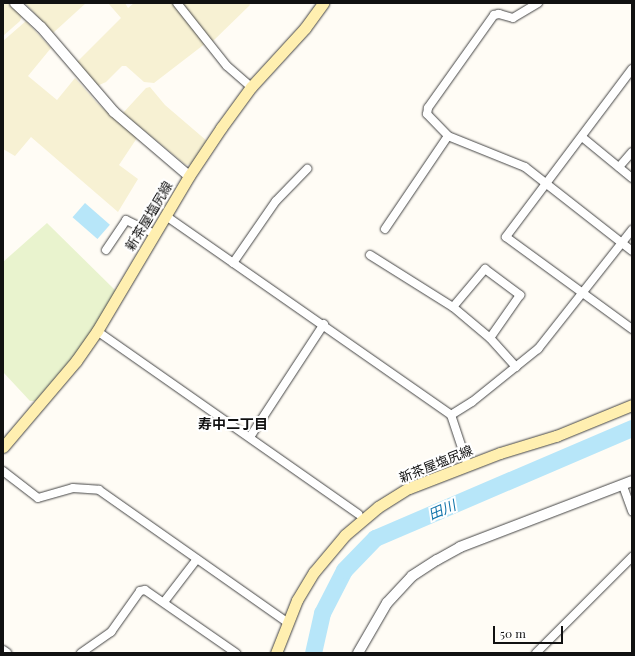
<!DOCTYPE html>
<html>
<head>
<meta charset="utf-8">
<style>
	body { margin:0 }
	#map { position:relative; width:635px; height:656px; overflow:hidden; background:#fffcf5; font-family:"Playfair Display","Noto Sans JP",serif }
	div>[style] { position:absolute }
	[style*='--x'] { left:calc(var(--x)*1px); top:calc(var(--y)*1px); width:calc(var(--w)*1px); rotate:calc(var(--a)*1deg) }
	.farmland>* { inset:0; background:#f7f1d3 }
	.pitch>* { inset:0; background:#e9f3ce }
	.water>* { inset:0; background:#b7e6f9; transform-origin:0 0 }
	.river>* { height:17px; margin:-8.5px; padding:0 8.5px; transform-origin:8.5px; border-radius:8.5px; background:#b7e6f9 }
	.roads { filter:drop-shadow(0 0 1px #444) drop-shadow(0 0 1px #444) }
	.minor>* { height:8px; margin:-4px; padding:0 4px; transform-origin:4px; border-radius:4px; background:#fff }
	.tertiary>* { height:10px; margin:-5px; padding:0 5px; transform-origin:5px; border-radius:5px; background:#fff }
	.secondary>* { height:11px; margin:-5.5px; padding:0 5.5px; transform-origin:5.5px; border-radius:5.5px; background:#ffefb0 }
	span { translate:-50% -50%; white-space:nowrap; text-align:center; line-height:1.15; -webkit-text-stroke:4px #fff; paint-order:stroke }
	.street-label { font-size:13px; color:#111 }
	.neighbourhood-label { font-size:14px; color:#111; font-weight:700 }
	.water-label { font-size:14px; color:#1375aa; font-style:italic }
	.frame { position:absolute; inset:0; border:4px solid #111; pointer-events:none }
	.scale { position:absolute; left:493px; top:626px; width:70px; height:18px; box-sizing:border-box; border:2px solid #111; border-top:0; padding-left:5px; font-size:12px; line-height:14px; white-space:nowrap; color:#111; -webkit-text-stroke:3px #fff; paint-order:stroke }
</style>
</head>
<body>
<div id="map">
	<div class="farmland">
		<div style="clip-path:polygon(3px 3px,7px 3px,22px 15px,20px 21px,3px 36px)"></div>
		<div style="clip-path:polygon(25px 3px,86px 3px,53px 33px)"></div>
		<div style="clip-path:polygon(108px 3px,125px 3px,128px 8px,134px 3px,176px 3px,206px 43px,154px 83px,144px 82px,126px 66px,122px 66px,106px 82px,97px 86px,77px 62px,121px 18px)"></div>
		<div style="clip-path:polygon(178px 3px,249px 3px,250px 5px,211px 43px)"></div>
		<div style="clip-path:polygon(26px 21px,51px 48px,28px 76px,57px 100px,75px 78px,97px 103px,137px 138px,119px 165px,138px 179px,118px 212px,31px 137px,15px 156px,3px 149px,3px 41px)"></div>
		<div style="clip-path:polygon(150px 87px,165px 105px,207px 141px,192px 164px,186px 165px,123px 113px,146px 88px)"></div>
	</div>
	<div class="pitch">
		<div style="clip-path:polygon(47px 223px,117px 292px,80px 349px,35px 401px,30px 401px,3px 372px,3px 262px)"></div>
	</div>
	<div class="water">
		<div style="left:85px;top:203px;width:33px;height:19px;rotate:41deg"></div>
	</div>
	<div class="river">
		<div style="--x:313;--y:653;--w:41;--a:-77.3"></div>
		<div style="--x:322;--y:613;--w:48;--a:-62.9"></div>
		<div style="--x:344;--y:570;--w:45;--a:-45.9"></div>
		<div style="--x:375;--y:538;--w:280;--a:-23.2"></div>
	</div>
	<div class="roads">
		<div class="minor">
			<div style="--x:177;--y:3;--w:80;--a:51.6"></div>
			<div style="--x:227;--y:66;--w:32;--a:41"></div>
			<div style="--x:538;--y:3;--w:29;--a:149"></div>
			<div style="--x:513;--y:18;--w:15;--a:-164"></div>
			<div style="--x:499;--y:14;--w:5;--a:169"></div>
			<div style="--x:494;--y:15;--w:114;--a:125.4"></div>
			<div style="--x:428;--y:108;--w:6;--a:99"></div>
			<div style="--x:427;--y:114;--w:30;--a:46"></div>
			<div style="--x:448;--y:136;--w:83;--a:21.9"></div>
			<div style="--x:525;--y:167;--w:136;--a:38.1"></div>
			<div style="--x:632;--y:69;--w:210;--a:126.9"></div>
			<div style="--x:506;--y:237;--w:156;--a:36.1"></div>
			<div style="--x:582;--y:137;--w:65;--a:39.4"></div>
			<div style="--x:619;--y:167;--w:20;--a:-49"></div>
			<div style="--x:166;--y:216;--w:348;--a:34.9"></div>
			<div style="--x:385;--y:229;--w:112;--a:-55.9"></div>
			<div style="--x:106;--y:250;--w:36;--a:-56"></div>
			<div style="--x:126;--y:220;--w:32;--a:26"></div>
			<div style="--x:370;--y:255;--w:98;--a:32.1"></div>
			<div style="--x:453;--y:307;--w:48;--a:40"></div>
			<div style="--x:490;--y:338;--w:39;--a:48"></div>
			<div style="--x:233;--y:263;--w:75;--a:-55.3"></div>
			<div style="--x:276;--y:201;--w:45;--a:-45.9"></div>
			<div style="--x:453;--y:307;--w:50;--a:-49.9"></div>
			<div style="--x:485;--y:269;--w:44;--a:36.6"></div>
			<div style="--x:520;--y:295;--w:52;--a:124.9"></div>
			<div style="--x:97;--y:331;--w:319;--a:35"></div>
			<div style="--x:250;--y:437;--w:135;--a:-56.8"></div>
			<div style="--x:468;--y:466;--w:54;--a:-108.4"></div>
			<div style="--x:451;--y:415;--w:25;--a:-32"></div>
			<div style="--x:472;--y:402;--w:85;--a:-38.8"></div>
			<div style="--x:538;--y:349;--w:152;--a:-51.7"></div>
			<div style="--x:3;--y:471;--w:44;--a:37.6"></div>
			<div style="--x:38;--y:498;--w:36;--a:-16"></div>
			<div style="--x:73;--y:488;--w:26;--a:4"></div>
			<div style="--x:99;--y:490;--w:230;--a:35.1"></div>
			<div style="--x:623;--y:486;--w:27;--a:70"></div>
			<div style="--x:164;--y:602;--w:54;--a:-52.5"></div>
			<div style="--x:81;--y:653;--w:37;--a:-35"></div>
			<div style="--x:111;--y:632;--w:50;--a:-54.7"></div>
			<div style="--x:140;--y:591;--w:5;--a:-11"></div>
			<div style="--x:145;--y:590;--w:111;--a:34.7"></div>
			<div style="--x:536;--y:653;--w:136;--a:-45"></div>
		</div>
		<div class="tertiary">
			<div style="--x:15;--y:3;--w:35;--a:43"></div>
			<div style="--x:41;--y:27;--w:112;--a:49.3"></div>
			<div style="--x:114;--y:112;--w:99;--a:40.5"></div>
			<div style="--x:3;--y:651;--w:4;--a:34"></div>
			<div style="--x:358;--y:653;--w:58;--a:-59.9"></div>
			<div style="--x:387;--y:603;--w:37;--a:-47"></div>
			<div style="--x:412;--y:576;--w:30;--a:-33"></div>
			<div style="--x:437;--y:560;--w:26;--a:-29"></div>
			<div style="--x:460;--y:547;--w:184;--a:-21"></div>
		</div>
		<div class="secondary">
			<div style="--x:3;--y:447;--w:113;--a:-49.7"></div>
			<div style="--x:76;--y:361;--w:37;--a:-55"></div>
			<div style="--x:97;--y:331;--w:180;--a:-59.3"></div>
			<div style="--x:189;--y:176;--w:58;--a:-56.3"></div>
			<div style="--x:221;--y:128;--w:51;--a:-53.8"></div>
			<div style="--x:251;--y:87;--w:80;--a:-47.5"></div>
			<div style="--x:305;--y:28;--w:31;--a:-54"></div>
			<div style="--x:276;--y:653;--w:57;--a:-68.4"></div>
			<div style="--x:297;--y:600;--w:33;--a:-59"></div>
			<div style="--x:314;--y:572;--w:48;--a:-50"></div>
			<div style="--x:345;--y:535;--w:43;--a:-40.3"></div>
			<div style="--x:378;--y:507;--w:36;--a:-32"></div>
			<div style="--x:409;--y:488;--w:97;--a:-21"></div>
			<div style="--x:500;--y:453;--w:59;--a:-16.9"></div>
			<div style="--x:556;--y:436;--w:82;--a:-22.2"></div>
		</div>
	</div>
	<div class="street-label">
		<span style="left:149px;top:216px;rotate:-59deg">新茶屋塩尻線</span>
		<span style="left:436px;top:464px;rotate:-22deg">新茶屋塩尻線</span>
	</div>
	<div class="neighbourhood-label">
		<span style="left:233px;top:424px">寿中二丁目</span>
	</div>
	<div class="water-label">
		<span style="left:442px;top:510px;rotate:-23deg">田川</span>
	</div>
	<div class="frame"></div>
	<div class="scale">50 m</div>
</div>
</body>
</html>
